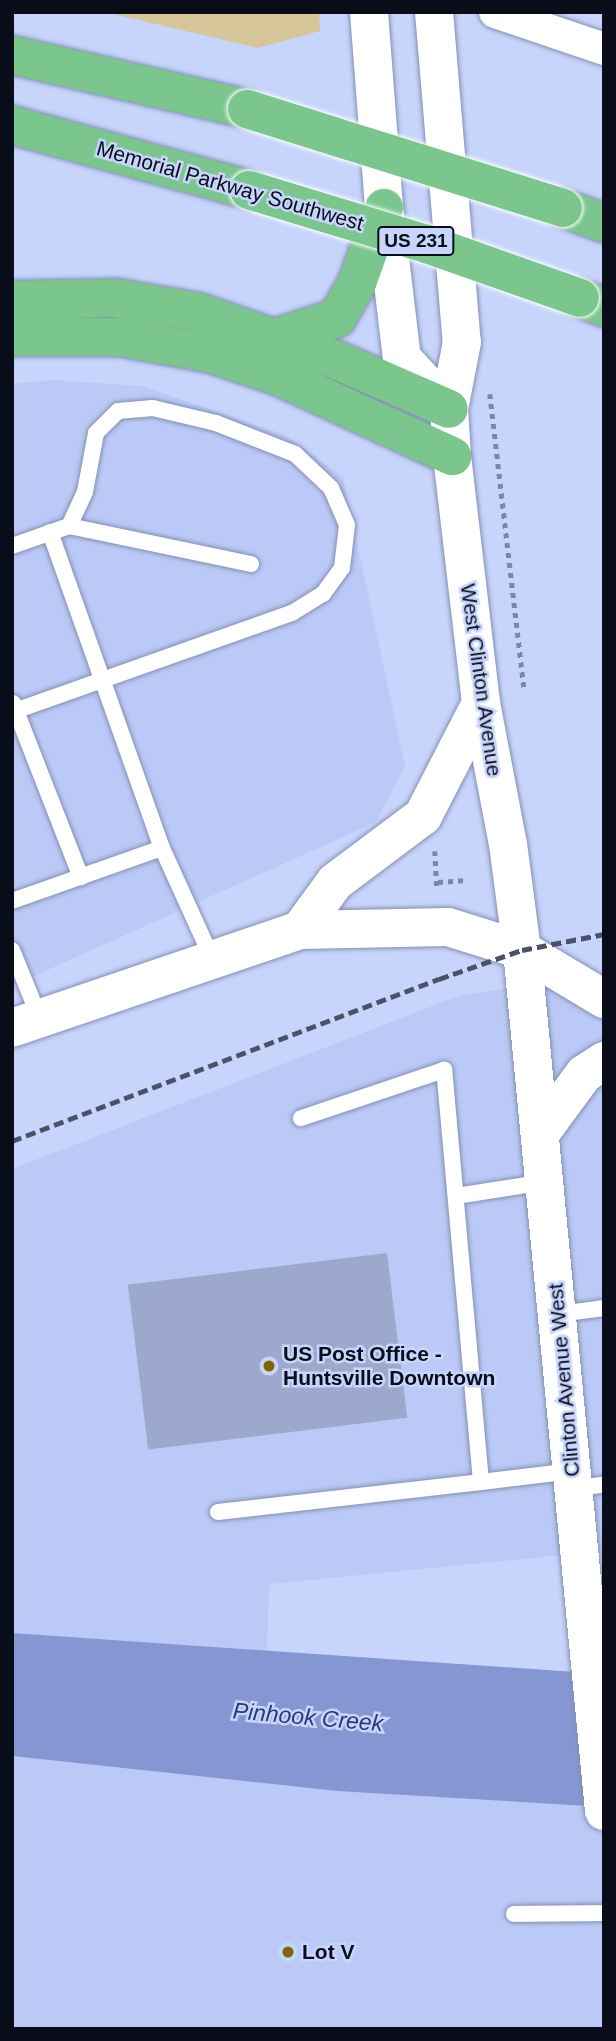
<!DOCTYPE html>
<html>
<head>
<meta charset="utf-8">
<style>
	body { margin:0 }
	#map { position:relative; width:616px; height:2041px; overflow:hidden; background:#c7d4fb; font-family:Arial,sans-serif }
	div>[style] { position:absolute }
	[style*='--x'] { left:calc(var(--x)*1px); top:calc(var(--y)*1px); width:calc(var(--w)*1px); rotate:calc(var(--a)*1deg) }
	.built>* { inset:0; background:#bac9f6 }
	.green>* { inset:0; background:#d6c69a }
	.water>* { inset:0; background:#8597d2 }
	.building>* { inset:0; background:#9da8cd; transform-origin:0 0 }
	.path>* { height:4.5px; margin-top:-2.25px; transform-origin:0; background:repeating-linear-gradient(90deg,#7d86a3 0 5px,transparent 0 10px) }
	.roads { filter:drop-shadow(0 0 2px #8490b4) drop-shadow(0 0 2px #8490b4) }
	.service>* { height:16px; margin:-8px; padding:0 8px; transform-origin:8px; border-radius:8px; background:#fff }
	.minor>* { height:32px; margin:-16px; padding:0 16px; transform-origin:16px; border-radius:16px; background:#fff }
	.tertiary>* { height:38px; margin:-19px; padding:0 19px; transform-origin:19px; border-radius:19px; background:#fff }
	.motorway>* { height:38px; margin:-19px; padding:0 19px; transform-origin:19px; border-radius:19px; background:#7ac68d }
	.rail>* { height:5px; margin-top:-2.5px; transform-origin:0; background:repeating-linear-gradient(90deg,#4b5267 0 10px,transparent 0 15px) }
	.bridges { filter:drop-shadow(0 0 2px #fff) drop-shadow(0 0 2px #fff) }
	.motorway-bridge>* { height:38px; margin:-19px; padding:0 19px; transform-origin:19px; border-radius:19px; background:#7ac68d }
	.dots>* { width:19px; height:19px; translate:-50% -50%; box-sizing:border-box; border:4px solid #c7d4fb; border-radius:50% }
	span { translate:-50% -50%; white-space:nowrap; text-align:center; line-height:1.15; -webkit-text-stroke:5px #c7d4fb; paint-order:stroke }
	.shield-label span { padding:2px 5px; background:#c7d4fb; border:2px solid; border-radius:5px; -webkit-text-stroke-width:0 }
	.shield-label { font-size:19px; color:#090d19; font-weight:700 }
	.street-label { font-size:21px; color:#090d19 }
	.poi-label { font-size:21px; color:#090d19; font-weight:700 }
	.left { translate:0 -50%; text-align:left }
	.water-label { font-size:23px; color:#2a387e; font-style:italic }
	.frame { position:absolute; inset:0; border:14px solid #090d19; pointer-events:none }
</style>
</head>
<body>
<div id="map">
	<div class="built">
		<div style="clip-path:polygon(51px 380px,142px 386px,287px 436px,343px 477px,405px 766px,376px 822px,12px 986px,12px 384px)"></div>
		<div style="clip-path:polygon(604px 975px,604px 1551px,269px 1584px,267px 1652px,12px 1633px,12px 1169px,461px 995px)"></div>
		<div style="clip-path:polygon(12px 1756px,337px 1791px,604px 1807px,604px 2029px,12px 2029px)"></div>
	</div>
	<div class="green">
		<div style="clip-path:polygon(104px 12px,319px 12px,320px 31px,258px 48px)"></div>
	</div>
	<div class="water">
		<div style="clip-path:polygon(12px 1633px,604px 1674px,604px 1807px,337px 1791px,12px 1756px)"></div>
	</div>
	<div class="building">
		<div style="left:387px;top:1253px;width:166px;height:261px;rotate:83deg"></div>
	</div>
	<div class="path">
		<div style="--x:490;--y:394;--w:296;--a:83.4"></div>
		<div style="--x:435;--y:851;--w:39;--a:87"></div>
		<div style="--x:438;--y:882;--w:29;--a:-4"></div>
	</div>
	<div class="roads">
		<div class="service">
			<div style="--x:50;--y:532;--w:335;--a:70.5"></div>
			<div style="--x:162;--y:848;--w:121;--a:65.6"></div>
			<div style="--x:12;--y:546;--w:60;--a:-19.3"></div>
			<div style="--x:69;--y:526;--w:186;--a:11.8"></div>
			<div style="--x:13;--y:703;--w:187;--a:68.7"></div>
			<div style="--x:12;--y:712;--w:297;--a:-19.5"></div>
			<div style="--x:292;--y:613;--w:36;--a:-32"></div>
			<div style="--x:323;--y:594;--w:32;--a:-54"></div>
			<div style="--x:342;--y:568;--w:43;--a:-83.4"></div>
			<div style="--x:347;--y:525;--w:40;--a:-113.4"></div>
			<div style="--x:331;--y:488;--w:50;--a:-136.6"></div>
			<div style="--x:295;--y:454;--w:85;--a:-158.6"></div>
			<div style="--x:216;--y:423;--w:65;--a:-166.6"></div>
			<div style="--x:153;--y:408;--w:35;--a:175"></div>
			<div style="--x:118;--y:411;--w:31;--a:135"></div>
			<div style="--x:96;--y:433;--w:60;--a:100.6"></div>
			<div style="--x:85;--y:492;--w:38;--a:115"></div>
			<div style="--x:12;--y:901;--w:159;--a:-19.5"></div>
			<div style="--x:12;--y:950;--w:74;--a:67.9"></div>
			<div style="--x:456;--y:1196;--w:90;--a:-8.9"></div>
			<div style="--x:559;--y:1314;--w:45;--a:-7.6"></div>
			<div style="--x:481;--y:1482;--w:92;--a:-6.9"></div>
			<div style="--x:573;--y:1488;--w:31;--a:-6"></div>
			<div style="--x:218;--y:1512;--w:265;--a:-6.5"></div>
			<div style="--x:481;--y:1482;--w:414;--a:-95.1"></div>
			<div style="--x:444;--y:1070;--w:151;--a:161.4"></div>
			<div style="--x:514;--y:1914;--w:90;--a:-0.6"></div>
		</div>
		<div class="minor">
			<div style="--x:495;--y:12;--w:115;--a:18.7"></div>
		</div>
		<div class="tertiary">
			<div style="--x:369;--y:12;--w:197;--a:85.6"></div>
			<div style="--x:384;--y:208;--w:151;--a:83.2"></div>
			<div style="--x:402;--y:358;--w:69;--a:47.3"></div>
			<div style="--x:434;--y:12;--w:331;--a:85.2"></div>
			<div style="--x:462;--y:342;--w:68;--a:101"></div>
			<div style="--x:449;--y:409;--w:47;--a:86.3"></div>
			<div style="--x:452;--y:456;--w:249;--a:83.3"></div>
			<div style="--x:481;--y:703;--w:144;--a:79.2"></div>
			<div style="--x:508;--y:844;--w:107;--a:82.5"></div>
			<div style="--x:522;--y:950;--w:865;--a:84.56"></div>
			<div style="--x:300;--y:930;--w:59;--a:-53.9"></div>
			<div style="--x:335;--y:882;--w:110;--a:-36.9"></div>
			<div style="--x:423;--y:816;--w:127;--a:-62.8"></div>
			<div style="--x:12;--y:1028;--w:304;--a:-18.8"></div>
			<div style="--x:300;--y:930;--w:148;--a:-1.2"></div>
			<div style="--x:448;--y:927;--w:77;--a:17.3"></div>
			<div style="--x:522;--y:950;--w:96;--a:30.9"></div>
			<div style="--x:540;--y:1134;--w:74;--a:-53.7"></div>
			<div style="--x:584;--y:1074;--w:24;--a:-33"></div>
		</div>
		<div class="motorway">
			<div style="--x:12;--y:55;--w:241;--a:12.9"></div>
			<div style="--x:12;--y:125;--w:246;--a:15.3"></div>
			<div style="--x:563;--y:208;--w:44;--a:20.1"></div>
			<div style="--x:580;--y:298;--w:26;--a:21"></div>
			<div style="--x:12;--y:300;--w:104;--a:-1.1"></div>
			<div style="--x:116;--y:298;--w:83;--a:9.7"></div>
			<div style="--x:198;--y:312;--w:144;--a:19.1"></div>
			<div style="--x:334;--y:359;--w:125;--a:23.5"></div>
			<div style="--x:12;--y:337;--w:108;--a:0"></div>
			<div style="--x:120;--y:337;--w:90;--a:10.2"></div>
			<div style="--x:209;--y:353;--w:73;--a:18.4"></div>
			<div style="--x:278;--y:376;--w:192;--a:24.7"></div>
			<div style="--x:275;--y:338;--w:65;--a:-17.9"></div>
			<div style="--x:337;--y:318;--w:40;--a:-60.3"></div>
			<div style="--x:357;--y:283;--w:80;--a:-70.2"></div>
		</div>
	</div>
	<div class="rail">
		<div style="--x:12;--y:1141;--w:457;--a:-20.8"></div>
		<div style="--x:439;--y:979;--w:88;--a:-19.3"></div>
		<div style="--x:522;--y:950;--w:84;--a:-11"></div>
	</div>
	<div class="bridges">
		<div class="motorway-bridge">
			<div style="--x:247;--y:109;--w:331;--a:17.4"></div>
			<div style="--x:249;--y:190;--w:186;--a:16.9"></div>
			<div style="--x:427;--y:244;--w:162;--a:19.4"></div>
		</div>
	</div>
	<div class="dots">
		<div style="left:269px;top:1366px;background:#826700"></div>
		<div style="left:288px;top:1952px;background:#826700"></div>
	</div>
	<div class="shield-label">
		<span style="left:416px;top:241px">US 231</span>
	</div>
	<div class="street-label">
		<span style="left:230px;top:186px;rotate:16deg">Memorial Parkway Southwest</span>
		<span style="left:481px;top:680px;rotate:82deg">West Clinton Avenue</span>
		<span style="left:564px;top:1380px;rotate:-95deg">Clinton Avenue West</span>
	</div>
	<div class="poi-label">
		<span class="left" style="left:283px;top:1366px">US Post Office -<br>Huntsville Downtown</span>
		<span class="left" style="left:302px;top:1952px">Lot V</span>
	</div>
	<div class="water-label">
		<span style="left:308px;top:1717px;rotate:5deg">Pinhook Creek</span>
	</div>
	<div class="frame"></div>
</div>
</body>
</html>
